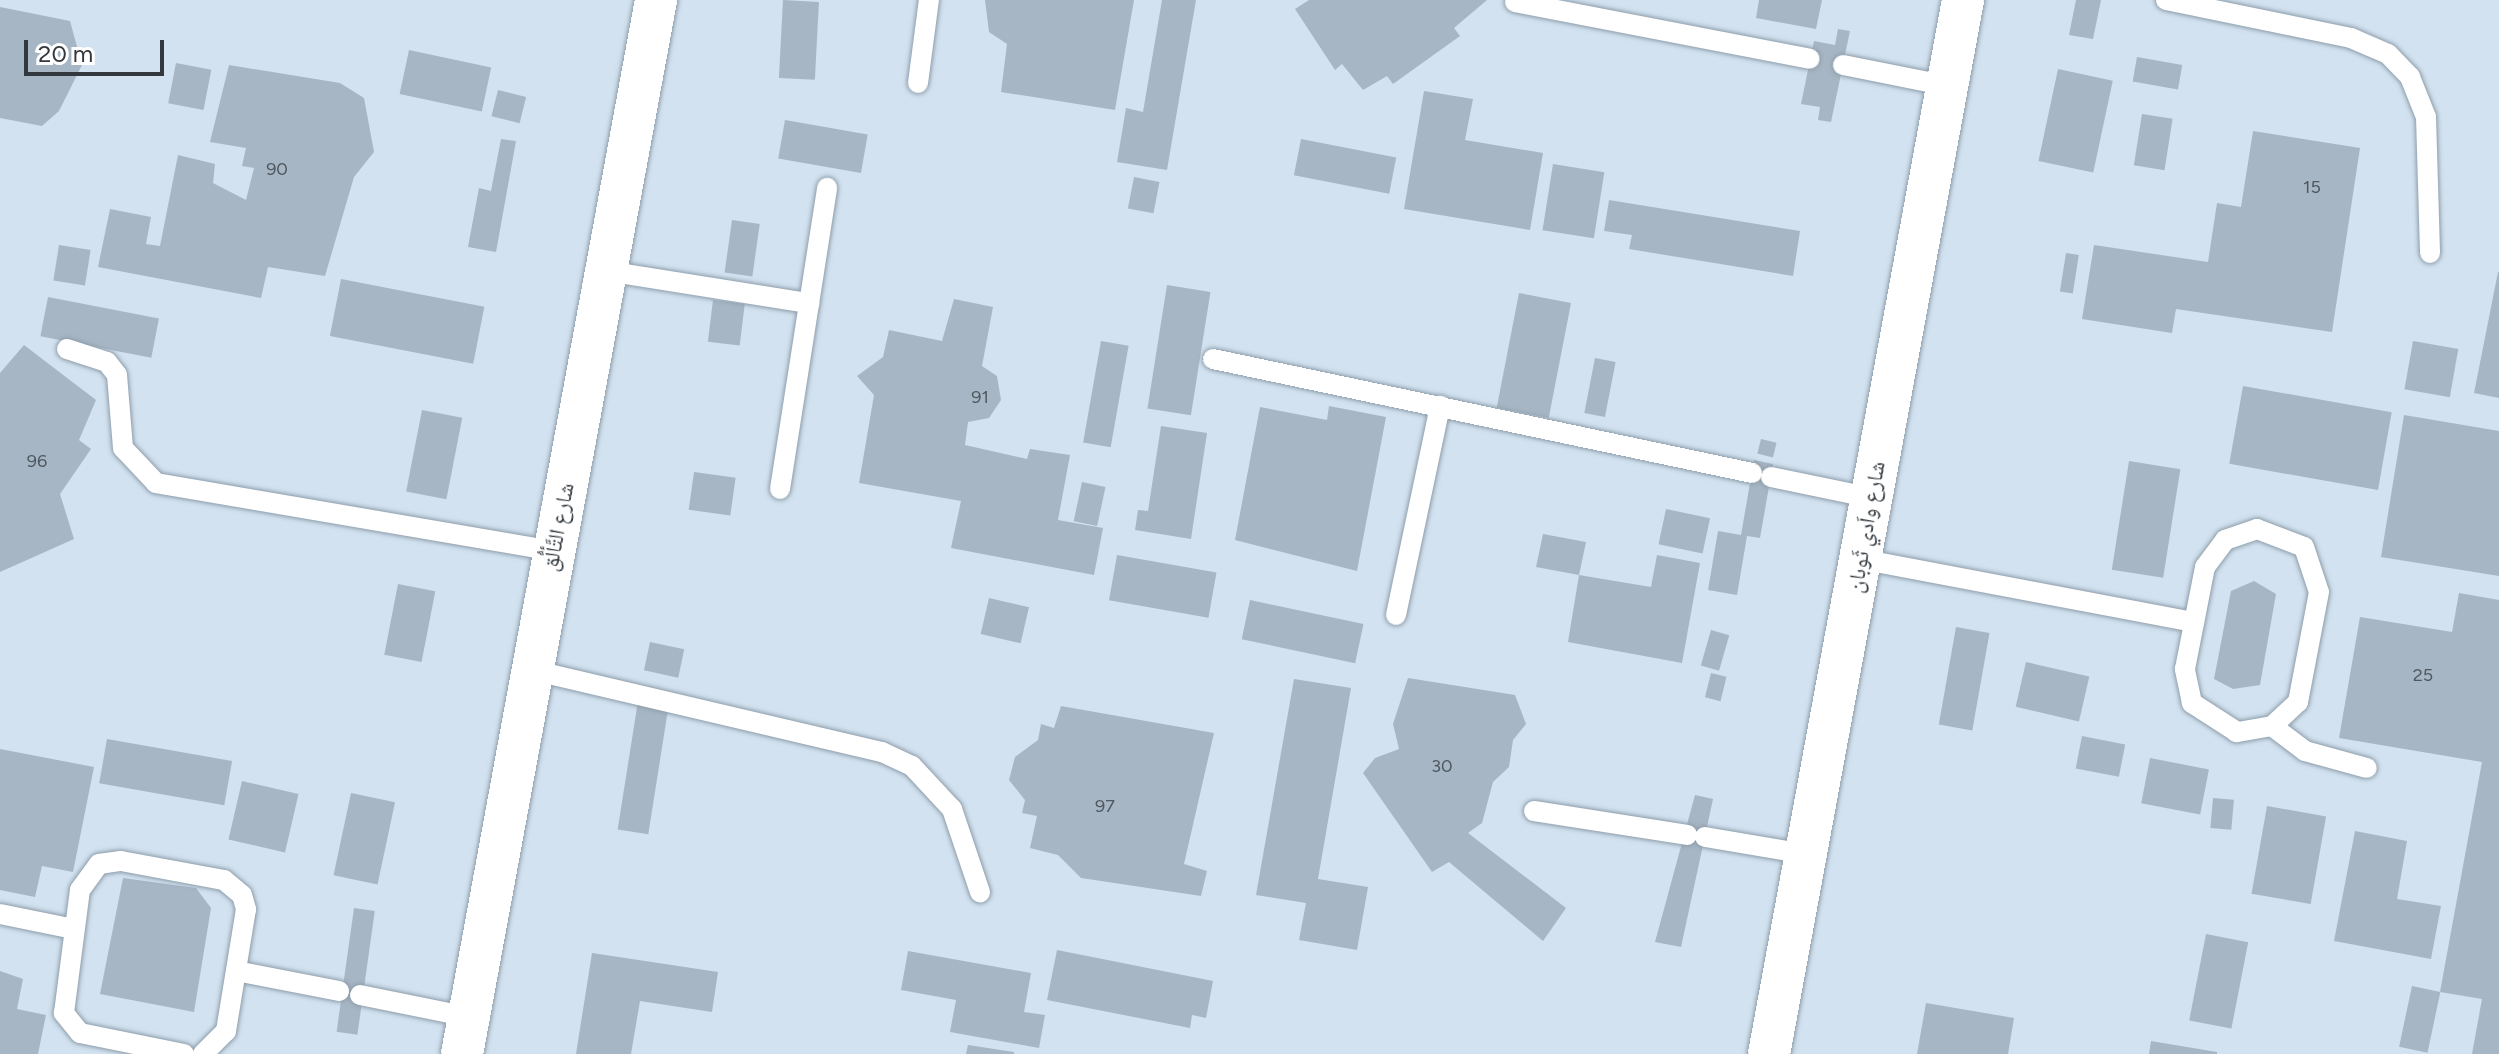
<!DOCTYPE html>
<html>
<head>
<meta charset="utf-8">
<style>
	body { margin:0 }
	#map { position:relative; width:2499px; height:1054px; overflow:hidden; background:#d2e2f0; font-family:Figtree,"Noto Naskh Arabic",sans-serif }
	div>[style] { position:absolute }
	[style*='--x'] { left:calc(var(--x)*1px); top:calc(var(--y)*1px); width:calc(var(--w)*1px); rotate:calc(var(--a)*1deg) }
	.building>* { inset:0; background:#a7b6c4; transform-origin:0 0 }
	.roads { filter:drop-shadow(0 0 2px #8e9daa) drop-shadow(0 0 2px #8e9daa) }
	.service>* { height:20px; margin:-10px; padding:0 10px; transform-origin:10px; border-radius:10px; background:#fff }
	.minor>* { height:42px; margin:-21px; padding:0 21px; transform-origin:21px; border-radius:21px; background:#fff }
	span { translate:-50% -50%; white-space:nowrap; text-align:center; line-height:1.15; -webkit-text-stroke:6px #fff; paint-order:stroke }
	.number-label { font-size:18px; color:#4f5860 }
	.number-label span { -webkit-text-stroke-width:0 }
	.street-label { font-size:22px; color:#32383e }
	.scale { position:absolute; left:24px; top:40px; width:140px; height:36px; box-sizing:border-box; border:4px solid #32383e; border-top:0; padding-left:10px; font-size:24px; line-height:28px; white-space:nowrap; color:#32383e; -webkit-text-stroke:6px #fff; paint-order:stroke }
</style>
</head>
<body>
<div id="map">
	<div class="building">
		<div style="left:783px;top:0;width:36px;height:78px;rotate:3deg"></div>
		<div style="clip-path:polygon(985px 0,1134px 0,1115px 110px,1001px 92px,1007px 44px,989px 32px)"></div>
		<div style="clip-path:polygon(1162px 0,1196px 0,1167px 170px,1117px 162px,1126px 108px,1143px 112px)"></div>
		<div style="clip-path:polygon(1309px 0,1487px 0,1454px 28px,1460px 36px,1393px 84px,1387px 76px,1363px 90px,1342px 64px,1335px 70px,1295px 9px)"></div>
		<div style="clip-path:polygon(1759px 0,1822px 0,1816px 29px,1756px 18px)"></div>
		<div style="clip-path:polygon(2076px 0,2101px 0,2093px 39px,2069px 35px)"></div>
		<div style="clip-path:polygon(0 7px,70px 21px,82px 65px,59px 111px,42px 126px,0 118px)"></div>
		<div style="clip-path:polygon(1838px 29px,1850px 31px,1831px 122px,1818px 120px,1820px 107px,1801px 104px,1814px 41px,1835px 45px)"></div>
		<div style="left:409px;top:50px;width:84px;height:45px;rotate:12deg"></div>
		<div style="left:2137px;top:57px;width:46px;height:25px;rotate:10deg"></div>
		<div style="left:176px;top:63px;width:36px;height:41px;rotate:11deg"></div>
		<div style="clip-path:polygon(229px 65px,340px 83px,364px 98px,374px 152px,354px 177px,325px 276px,268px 267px,261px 298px,98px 267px,110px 209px,151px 217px,146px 244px,160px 246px,178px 155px,215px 164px,213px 183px,246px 200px,254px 168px,242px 166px,246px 148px,210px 142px)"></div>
		<div style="left:2058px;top:69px;width:56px;height:94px;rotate:12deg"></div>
		<div style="left:498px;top:90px;width:29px;height:27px;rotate:14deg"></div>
		<div style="clip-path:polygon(1424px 91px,1473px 99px,1465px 140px,1543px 153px,1530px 230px,1404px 209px)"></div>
		<div style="left:2142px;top:114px;width:31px;height:52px;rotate:9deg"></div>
		<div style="left:785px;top:120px;width:84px;height:39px;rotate:10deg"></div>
		<div style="clip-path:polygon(2253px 131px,2360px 148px,2332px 332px,2176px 309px,2172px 333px,2082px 319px,2094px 245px,2208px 262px,2217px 203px,2241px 207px)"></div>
		<div style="clip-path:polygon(501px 139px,516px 141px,496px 252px,468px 247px,479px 188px,491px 191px)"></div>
		<div style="left:1301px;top:139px;width:97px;height:37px;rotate:11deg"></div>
		<div style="left:1553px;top:164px;width:52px;height:67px;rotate:9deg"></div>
		<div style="left:1134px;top:177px;width:26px;height:32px;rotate:11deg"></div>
		<div style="clip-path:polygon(1609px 200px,1800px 231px,1793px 276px,1629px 249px,1632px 235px,1604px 231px)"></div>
		<div style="left:732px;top:220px;width:28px;height:53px;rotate:8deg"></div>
		<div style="left:59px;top:245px;width:32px;height:36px;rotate:9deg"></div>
		<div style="left:2066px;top:253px;width:13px;height:39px;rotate:9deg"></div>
		<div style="clip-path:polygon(2498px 272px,2499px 272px,2499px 398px,2474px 393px)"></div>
		<div style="left:341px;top:279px;width:146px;height:58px;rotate:11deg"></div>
		<div style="left:1167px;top:285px;width:44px;height:125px;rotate:9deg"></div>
		<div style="left:1519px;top:293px;width:53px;height:117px;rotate:11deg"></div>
		<div style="left:48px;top:297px;width:113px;height:40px;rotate:11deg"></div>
		<div style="clip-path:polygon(954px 299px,993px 307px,982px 366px,997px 376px,1001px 400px,989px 418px,968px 422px,965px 445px,1027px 459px,1030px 449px,1070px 455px,1058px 520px,1103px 528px,1094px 575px,951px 548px,961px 501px,859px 483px,874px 395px,857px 376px,883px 357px,889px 330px,942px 341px)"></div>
		<div style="left:713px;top:300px;width:32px;height:42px;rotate:7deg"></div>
		<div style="left:1101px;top:341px;width:28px;height:103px;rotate:10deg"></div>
		<div style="left:2413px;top:341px;width:46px;height:49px;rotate:10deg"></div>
		<div style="clip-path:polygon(24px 345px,96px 400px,79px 440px,91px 449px,60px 494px,74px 539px,0 572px,0 373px)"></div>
		<div style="left:1595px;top:358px;width:21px;height:56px;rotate:11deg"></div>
		<div style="left:2243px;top:386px;width:151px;height:79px;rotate:10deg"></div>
		<div style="clip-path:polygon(1329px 406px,1386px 417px,1357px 571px,1235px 540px,1260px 407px,1327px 420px)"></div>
		<div style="left:422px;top:410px;width:41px;height:83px;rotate:11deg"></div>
		<div style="clip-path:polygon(2404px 415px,2499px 431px,2499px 576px,2381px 557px)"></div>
		<div style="clip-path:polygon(1161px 426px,1207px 433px,1191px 539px,1135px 530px,1138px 510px,1148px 511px)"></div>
		<div style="left:1761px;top:439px;width:16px;height:15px;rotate:14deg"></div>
		<div style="clip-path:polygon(1754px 460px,1773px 464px,1760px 538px,1747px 536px,1737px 595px,1708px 590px,1718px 531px,1741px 535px)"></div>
		<div style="left:2129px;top:461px;width:52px;height:110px;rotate:9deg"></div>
		<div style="left:694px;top:472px;width:42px;height:38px;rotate:8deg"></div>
		<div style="left:1082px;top:482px;width:24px;height:40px;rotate:12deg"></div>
		<div style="left:1666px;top:509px;width:45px;height:36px;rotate:12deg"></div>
		<div style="clip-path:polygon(1543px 534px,1586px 542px,1579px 575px,1651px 587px,1657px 555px,1700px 563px,1682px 663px,1568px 642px,1579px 575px,1536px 567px)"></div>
		<div style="left:1117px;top:555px;width:101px;height:46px;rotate:10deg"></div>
		<div style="clip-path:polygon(2254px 581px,2276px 594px,2260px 685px,2233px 689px,2214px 679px,2231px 591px)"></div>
		<div style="left:398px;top:584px;width:38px;height:72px;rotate:11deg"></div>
		<div style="clip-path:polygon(2459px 593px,2499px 600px,2499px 1054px,2472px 1054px,2482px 999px,2440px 992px,2482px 762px,2339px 738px,2360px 617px,2452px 632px)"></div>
		<div style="left:989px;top:598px;width:41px;height:37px;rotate:13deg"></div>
		<div style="left:1250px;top:600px;width:116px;height:40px;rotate:12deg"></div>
		<div style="left:1956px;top:627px;width:34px;height:99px;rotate:10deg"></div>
		<div style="left:1711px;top:630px;width:19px;height:37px;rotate:16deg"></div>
		<div style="left:650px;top:642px;width:35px;height:29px;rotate:12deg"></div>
		<div style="left:2026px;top:662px;width:65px;height:46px;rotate:13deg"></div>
		<div style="left:1711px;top:673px;width:16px;height:25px;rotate:14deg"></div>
		<div style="clip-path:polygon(1408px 678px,1515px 695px,1526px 724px,1513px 740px,1509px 767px,1493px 782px,1482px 823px,1468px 833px,1566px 908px,1543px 941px,1449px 862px,1432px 872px,1363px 773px,1375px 758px,1399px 749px,1393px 724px)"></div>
		<div style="clip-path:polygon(1294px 679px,1351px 688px,1318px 879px,1368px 887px,1357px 950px,1299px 940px,1306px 903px,1256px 895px)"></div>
		<div style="left:638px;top:701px;width:31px;height:130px;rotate:9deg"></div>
		<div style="clip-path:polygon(1061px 706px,1214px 733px,1184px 864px,1207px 871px,1201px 896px,1081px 878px,1058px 855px,1030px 848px,1037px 816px,1022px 813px,1025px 800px,1009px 780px,1015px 757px,1038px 740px,1041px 724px,1054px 728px)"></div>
		<div style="left:2082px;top:736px;width:44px;height:33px;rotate:11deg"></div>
		<div style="left:107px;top:739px;width:127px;height:45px;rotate:10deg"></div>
		<div style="clip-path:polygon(0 749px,94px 767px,73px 872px,42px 866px,35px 897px,0 890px)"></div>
		<div style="left:2150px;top:758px;width:60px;height:46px;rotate:11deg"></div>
		<div style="left:242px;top:781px;width:58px;height:60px;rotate:13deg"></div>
		<div style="left:351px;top:793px;width:45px;height:84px;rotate:12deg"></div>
		<div style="clip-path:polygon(1695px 795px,1713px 799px,1681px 947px,1655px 942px)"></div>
		<div style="left:2213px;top:798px;width:21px;height:30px;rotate:5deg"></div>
		<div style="left:2267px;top:806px;width:60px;height:89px;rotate:10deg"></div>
		<div style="clip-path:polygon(2355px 831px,2407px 841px,2397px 899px,2441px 906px,2431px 959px,2334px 941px)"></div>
		<div style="clip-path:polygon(123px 878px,196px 888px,211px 908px,194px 1012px,100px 994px)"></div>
		<div style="left:354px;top:908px;width:21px;height:125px;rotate:8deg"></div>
		<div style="left:2206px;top:934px;width:43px;height:88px;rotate:11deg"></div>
		<div style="clip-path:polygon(1057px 950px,1213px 981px,1206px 1018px,1192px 1015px,1190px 1028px,1047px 1000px)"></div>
		<div style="clip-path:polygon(908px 951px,1031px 973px,1024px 1012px,1045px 1015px,1039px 1048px,950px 1032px,956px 1000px,901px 990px)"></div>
		<div style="clip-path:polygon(592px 953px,718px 972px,712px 1012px,640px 1001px,631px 1054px,576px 1054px)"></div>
		<div style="clip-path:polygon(0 971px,23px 979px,17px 1009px,46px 1015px,38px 1054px,0 1054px)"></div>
		<div style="left:2412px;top:986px;width:29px;height:62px;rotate:12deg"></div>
		<div style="clip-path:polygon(1926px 1003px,2014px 1018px,2008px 1054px,1917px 1054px)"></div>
		<div style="clip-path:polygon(2151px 1041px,2217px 1052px,2217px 1054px,2149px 1054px)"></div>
		<div style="clip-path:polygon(968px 1045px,1014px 1052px,1014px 1054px,966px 1054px)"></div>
	</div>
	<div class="roads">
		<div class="service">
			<div style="--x:2166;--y:0;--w:189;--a:11.6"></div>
			<div style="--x:2351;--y:38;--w:40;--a:23.4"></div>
			<div style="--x:2388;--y:54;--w:32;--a:46"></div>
			<div style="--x:2410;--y:77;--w:43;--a:68.2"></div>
			<div style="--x:2426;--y:117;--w:136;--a:88.3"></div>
			<div style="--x:1515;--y:2;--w:300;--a:10.9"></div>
			<div style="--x:1843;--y:65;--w:107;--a:11.3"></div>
			<div style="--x:918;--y:83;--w:84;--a:-82.5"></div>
			<div style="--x:606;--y:271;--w:206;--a:9"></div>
			<div style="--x:67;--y:349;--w:42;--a:18"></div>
			<div style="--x:107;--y:362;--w:16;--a:52"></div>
			<div style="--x:117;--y:375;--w:73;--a:85.3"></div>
			<div style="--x:123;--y:448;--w:48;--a:46.7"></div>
			<div style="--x:156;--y:483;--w:404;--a:9.7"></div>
			<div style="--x:1213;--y:359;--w:551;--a:11.94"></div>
			<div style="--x:1771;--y:477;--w:103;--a:11.7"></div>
			<div style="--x:780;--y:489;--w:305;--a:-81.1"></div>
			<div style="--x:2257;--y:529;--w:50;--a:21"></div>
			<div style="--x:2304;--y:547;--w:47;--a:71.6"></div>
			<div style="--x:2319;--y:592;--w:112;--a:100.8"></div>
			<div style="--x:2298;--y:702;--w:35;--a:137"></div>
			<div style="--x:2272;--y:726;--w:36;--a:170"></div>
			<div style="--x:2237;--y:732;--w:54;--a:-147.2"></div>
			<div style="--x:2192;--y:703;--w:35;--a:-102"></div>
			<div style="--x:2185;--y:669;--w:104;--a:-78.9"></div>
			<div style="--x:2205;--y:567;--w:34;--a:-53"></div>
			<div style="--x:2225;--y:540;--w:34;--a:-19"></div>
			<div style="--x:1860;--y:559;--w:340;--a:10.7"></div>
			<div style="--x:1396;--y:615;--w:214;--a:-78.1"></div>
			<div style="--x:532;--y:670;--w:359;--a:13.2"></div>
			<div style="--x:882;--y:752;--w:33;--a:25"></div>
			<div style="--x:912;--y:766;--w:59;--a:47.1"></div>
			<div style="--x:952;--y:809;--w:88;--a:71.4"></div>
			<div style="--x:2272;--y:726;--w:41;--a:37.1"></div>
			<div style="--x:2305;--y:751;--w:64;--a:15.3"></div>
			<div style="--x:1534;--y:811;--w:155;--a:8.9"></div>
			<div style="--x:1705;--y:837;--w:102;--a:9.6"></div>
			<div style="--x:0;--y:914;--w:76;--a:11.5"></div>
			<div style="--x:236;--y:971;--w:105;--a:11"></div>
			<div style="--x:360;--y:995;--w:111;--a:11.4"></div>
			<div style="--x:184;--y:1054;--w:106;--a:-168.6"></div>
			<div style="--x:80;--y:1033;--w:26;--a:-129"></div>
			<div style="--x:64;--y:1013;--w:124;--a:-82.6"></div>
			<div style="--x:80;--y:890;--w:32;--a:-54"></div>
			<div style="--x:99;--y:864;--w:22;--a:-8"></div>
			<div style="--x:121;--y:861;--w:105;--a:10.5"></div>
			<div style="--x:224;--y:880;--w:23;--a:40"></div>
			<div style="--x:242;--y:895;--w:15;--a:74"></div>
			<div style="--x:246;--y:909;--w:124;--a:99.3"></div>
			<div style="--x:226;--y:1031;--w:33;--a:135"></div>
		</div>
		<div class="minor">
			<div style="--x:462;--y:1054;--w:1072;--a:-79.57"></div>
			<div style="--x:1769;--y:1054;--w:1072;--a:-79.57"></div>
		</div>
	</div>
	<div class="number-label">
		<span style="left:277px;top:169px">90</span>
		<span style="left:2312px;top:187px">15</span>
		<span style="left:980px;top:397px">91</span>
		<span style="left:37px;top:461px">96</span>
		<span style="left:2423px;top:675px">25</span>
		<span style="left:1442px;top:766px">30</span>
		<span style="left:1105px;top:806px">97</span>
	</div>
	<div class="street-label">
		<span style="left:558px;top:527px;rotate:-79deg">شارع التَّألُّق</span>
		<span style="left:1866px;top:527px;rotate:-80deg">شارع واَدي ثَوبان</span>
	</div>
	<div class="scale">20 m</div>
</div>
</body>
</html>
